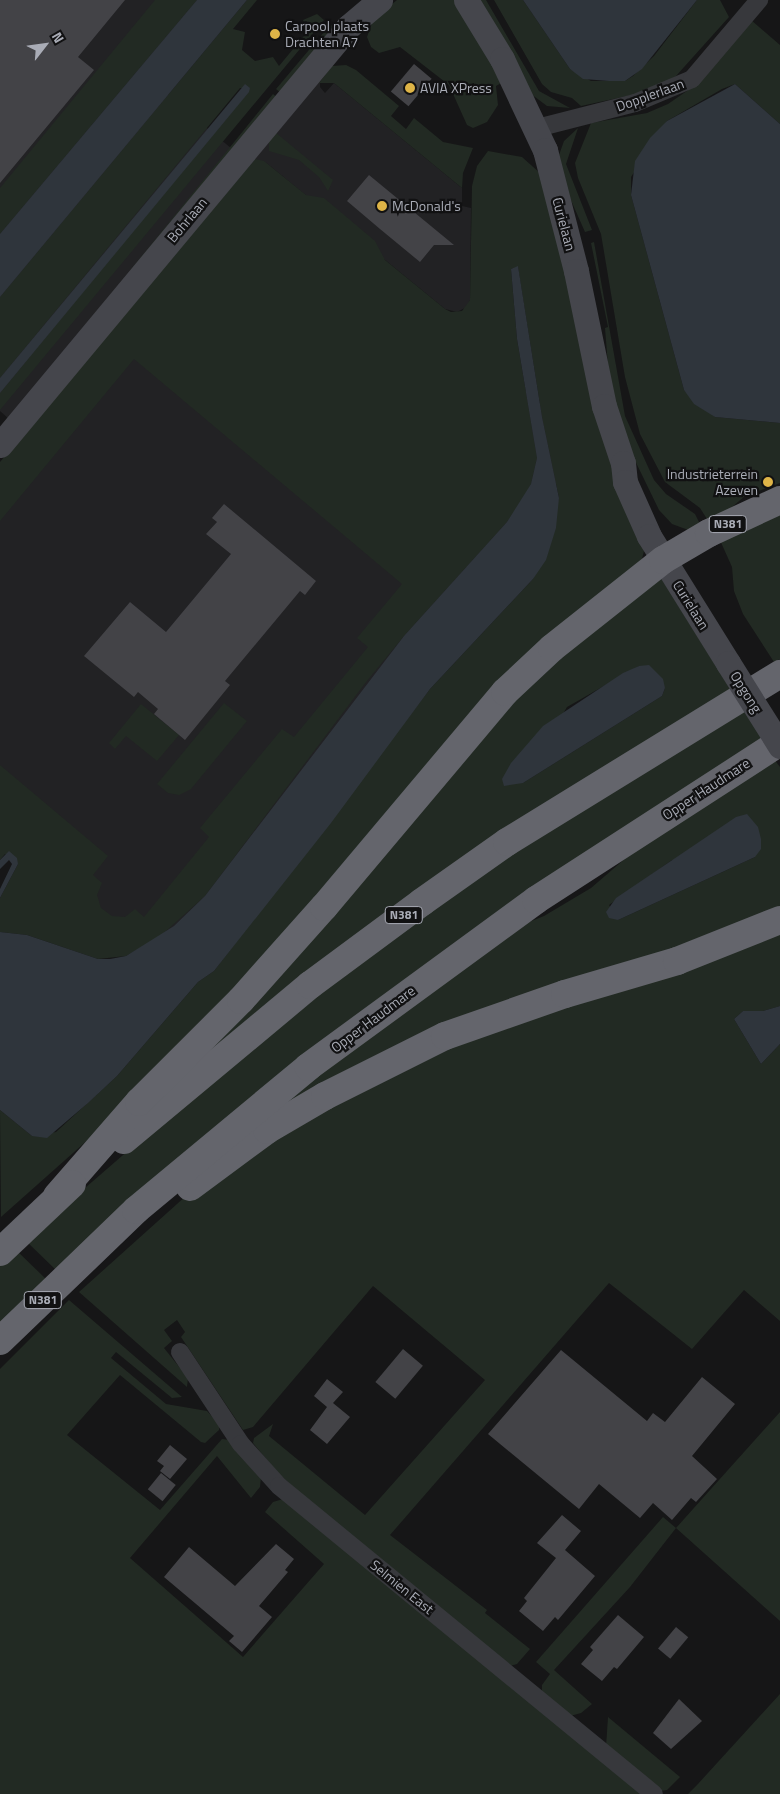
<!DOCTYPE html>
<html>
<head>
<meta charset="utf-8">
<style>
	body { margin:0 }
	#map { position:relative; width:780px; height:1794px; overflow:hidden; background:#161617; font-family:"Titillium Web",sans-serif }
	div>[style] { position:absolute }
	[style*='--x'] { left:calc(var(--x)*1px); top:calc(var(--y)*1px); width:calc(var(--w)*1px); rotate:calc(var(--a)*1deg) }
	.built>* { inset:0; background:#222224 }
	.green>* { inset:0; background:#222a23; transform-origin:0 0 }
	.water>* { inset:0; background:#2f353c }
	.building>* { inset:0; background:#434347; transform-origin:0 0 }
	.street>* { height:18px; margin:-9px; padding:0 9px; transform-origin:9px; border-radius:9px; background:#37383c }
	.secondary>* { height:25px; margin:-12.5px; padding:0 12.5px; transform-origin:12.5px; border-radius:12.5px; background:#45464c }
	.highway>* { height:28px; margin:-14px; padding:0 14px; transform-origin:14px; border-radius:14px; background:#64656c }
	.secondary-bridge>* { height:25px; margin:-12.5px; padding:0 12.5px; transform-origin:12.5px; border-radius:12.5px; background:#45464c }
	.dots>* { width:14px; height:14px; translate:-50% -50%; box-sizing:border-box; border:2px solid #111112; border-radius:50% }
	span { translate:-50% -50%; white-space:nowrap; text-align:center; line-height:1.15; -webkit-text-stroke:4.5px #111112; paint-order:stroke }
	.shield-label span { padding:1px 4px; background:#111112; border:1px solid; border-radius:4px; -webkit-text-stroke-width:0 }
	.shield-label { font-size:12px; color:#a9acb6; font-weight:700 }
	.poi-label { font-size:14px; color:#a9acb6 }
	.left { translate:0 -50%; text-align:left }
	.right { translate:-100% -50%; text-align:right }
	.street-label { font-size:14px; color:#a9acb6 }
	.north { position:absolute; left:20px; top:20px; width:50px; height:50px; -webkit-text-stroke:4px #111112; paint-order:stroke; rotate:60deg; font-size:14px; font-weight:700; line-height:20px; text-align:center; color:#a9acb6 }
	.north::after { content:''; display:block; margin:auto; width:18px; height:22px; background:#a9acb6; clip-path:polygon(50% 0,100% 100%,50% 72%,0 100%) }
</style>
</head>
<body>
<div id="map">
	<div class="built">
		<div style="clip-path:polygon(0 0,213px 0,149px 80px,249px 163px,320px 79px,320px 87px,325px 93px,334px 83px,462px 188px,462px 206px,471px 208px,470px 300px,467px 307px,457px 312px,445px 309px,264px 161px,587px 445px,156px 963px,0 842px,0 481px,32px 440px,0 411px)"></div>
	</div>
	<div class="green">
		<div style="clip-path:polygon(155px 0,197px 0,0 234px,0 188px)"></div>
		<div style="clip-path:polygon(247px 0,257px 0,233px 29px,245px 32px,242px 50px,255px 61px,273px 57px,279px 66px,308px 31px,303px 20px,317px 14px,324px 20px,0 410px,0 393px,250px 88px,240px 88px,0 378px,0 297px)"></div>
		<div style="clip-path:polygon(397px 0,454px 0,503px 82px,496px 86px,498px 105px,487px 122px,473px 128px,467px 125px,449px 85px,400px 47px,379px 53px,371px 47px,367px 37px,373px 20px)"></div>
		<div style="clip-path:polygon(477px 0,486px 0,539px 91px,570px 108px,547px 106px,531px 94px)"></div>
		<div style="clip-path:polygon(494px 0,523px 0,570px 69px,591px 81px,625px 81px,633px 76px,654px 56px,697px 0,720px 0,729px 17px,676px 76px,650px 91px,581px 106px,572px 98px,551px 92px,542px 84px)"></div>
		<div style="clip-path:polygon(751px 20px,780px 45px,780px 124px,735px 84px,722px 89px,667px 121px,631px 177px,631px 195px,684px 390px,715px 417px,780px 423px,780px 483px,745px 496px,718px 519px,707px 519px,700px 508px,665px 482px,640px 434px,625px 377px,601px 234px,578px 178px,575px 163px,591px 123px,647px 113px,668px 104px,697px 84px)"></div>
		<div style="clip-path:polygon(330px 25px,334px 26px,282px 94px,276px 89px)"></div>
		<div style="clip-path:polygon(346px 65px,356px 70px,399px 106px,391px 116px,406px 129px,414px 118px,443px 142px,473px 148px,463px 173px,462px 188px,334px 83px,319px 83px,332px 66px)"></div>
		<div style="left:273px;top:94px;width:6px;height:427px;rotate:39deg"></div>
		<div style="clip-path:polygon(578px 128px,566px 164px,592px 230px,585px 232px,566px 189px,559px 155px,564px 141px)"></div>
		<div style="clip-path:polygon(275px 132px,333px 180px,328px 191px,319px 177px,299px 160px,269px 151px,269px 139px)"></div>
		<div style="clip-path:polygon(488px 151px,522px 157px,541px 174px,644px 551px,642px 559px,109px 1121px,1px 1217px,0 1110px,32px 1136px,56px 1132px,117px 1076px,198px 982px,214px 971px,430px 689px,533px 579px,559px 498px,542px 417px,518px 267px,511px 269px,517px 339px,537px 458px,531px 484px,522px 501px,507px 522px,404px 636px,366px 682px,205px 896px,158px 938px,126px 956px,98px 959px,27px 935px,0 932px,0 898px,18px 864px,5px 854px,0 860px,0 765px,108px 856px,93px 875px,102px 883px,97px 895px,101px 908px,112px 916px,125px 917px,135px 909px,144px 917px,209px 837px,200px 828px,282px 729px,294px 737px,368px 647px,357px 638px,402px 584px,134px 359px,0 521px,0 462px,255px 159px,264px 161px,306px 195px,324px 198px,375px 241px,385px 260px,445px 309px,451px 312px,462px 311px,470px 300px,472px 186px,477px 166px)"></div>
		<div style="clip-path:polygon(594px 242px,625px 416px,654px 480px,666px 494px,695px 514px,700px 524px,691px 531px,672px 524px,659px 510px,626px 442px,609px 378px,605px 328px,608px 327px,591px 243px)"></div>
		<div style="clip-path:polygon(780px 507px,780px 659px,774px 662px,743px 614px,734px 591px,732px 567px,719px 538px)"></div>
		<div style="clip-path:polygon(evenodd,660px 576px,730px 689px,154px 1100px,509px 695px,660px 576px,639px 666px,665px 688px,662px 696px,523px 783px,567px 707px,639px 666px)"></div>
		<div style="clip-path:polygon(224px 703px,247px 721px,191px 789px,179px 795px,168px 793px,157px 784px)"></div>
		<div style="clip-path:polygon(141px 704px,179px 735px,157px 761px,126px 736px,115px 749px,109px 743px)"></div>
		<div style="clip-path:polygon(743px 708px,764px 741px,57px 1271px,25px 1240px,228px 1064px,317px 994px,513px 852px)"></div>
		<div style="clip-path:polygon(evenodd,774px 759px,780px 767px,780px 912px,263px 1124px,315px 1075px,509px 930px,544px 916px,591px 888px,648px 839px,774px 759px,755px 857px,618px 920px,609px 905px,672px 860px,755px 857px)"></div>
		<div style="clip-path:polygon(780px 925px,780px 1006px,763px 1011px,743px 1011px,734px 1019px,761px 1064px,780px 1044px,780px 1321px,744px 1290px,692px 1349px,609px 1283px,390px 1535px,487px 1610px,485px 1613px,530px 1649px,517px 1664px,510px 1666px,307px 1499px,278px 1473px,253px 1443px,254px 1438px,273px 1424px,269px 1436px,365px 1515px,485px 1380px,373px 1286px,253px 1427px,243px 1430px,181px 1337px,185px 1332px,177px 1320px,164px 1330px,172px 1341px,164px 1348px,188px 1378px,187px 1387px,79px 1292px,187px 1195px,388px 1069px)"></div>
		<div style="clip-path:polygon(15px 1249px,47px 1280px,0 1326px,0 1264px)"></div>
		<div style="clip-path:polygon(69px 1300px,182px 1397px,172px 1398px,116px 1352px,111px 1358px,166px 1404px,207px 1411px,219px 1424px,219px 1430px,205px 1443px,201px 1442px,120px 1375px,67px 1435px,160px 1510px,222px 1439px,230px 1440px,261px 1477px,260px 1487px,251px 1498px,217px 1456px,130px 1558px,243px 1657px,324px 1564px,265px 1512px,273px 1502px,283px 1499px,645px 1794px,0 1794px,0 1369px)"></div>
		<div style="clip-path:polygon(780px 1412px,780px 1621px,676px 1528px,630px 1587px,554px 1670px,592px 1704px,581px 1713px,570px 1716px,542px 1692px,542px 1685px,550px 1674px,536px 1662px,663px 1517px,676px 1528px)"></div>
		<div style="clip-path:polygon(780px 1694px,780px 1794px,688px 1794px,697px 1785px)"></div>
		<div style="clip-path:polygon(608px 1717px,680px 1777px,667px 1790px,660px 1791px,606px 1747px)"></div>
	</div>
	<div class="water">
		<div style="clip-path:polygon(197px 0,247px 0,0 297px,0 234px)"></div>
		<div style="clip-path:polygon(523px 0,697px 0,642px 69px,625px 81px,609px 81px,583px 79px,570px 69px)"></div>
		<div style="clip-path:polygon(245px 84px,250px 88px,249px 92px,0 393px,0 378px)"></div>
		<div style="clip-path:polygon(735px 84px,780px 124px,780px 423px,715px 417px,694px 404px,684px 390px,631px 195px,635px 161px,650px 138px,667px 121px)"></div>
		<div style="clip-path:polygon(518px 266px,542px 417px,559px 498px,556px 528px,546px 560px,533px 579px,430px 689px,331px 823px,214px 971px,198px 982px,117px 1076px,88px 1103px,47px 1138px,32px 1136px,0 1110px,0 932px,27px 935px,98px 959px,110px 959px,126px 956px,174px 926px,205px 896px,404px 636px,507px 522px,531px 484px,537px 458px,517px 339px,511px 269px)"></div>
		<div style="clip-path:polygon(649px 665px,663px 679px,665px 688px,662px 696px,523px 783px,504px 786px,502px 779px,511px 763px,543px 726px,623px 673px,639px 666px)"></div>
		<div style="clip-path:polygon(747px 814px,758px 827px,761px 839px,761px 849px,755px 857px,618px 920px,609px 918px,606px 912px,616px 898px,736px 817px)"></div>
		<div style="clip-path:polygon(9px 851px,17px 858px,18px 864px,0 898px,0 889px,12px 864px,9px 860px,0 869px,0 860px)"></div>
		<div style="clip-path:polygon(780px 1006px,780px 1044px,761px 1064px,734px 1019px,743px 1011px,763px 1011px)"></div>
	</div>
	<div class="building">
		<div style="clip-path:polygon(0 0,125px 0,78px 57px,94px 70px,0 183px)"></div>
		<div style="left:414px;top:64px;width:23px;height:36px;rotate:40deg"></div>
		<div style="clip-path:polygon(369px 175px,454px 245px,434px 245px,420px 262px,380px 229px,347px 201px)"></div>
		<div style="clip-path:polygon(224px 504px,316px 581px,305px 595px,300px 591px,225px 681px,230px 685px,185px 740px,154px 714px,158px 709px,138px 692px,134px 697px,84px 656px,130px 602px,166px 632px,231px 554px,206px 534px,217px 522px,212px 518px)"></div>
		<div style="left:403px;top:1349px;width:26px;height:43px;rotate:40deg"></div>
		<div style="clip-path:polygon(561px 1350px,647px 1421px,653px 1413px,665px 1422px,702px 1377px,735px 1404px,692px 1456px,717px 1479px,696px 1502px,691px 1498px,672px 1520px,653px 1503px,640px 1518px,599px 1484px,579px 1509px,488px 1434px)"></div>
		<div style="clip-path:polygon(327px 1379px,343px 1392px,333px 1403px,350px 1417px,327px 1444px,310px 1430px,327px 1407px,314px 1396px)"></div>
		<div style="clip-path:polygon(170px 1445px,187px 1459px,170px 1479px,160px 1471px,164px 1466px,157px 1461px)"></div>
		<div style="left:161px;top:1473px;width:19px;height:21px;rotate:39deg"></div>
		<div style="clip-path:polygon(562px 1515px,581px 1531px,565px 1550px,595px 1576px,558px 1620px,555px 1617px,543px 1631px,519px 1611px,527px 1601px,524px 1598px,556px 1558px,537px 1543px)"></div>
		<div style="clip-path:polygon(276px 1544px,294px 1559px,285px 1570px,288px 1572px,259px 1606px,272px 1617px,242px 1652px,229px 1641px,234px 1636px,164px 1577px,189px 1547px,235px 1586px)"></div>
		<div style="clip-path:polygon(618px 1615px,644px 1637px,617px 1669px,614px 1667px,602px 1681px,581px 1664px,593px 1650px,590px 1647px)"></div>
		<div style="left:676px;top:1627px;width:16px;height:28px;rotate:40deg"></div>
		<div style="clip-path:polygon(679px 1699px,702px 1721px,671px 1749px,653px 1733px)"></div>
	</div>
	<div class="street">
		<div style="--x:537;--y:128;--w:101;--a:-14.3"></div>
		<div style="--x:635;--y:103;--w:62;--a:-22.8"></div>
		<div style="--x:692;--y:79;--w:104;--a:-49.7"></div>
		<div style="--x:180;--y:1352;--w:110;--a:56.5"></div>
		<div style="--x:241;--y:1444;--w:57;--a:47.9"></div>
		<div style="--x:279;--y:1486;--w:485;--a:39.4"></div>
	</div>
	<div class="secondary">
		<div style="--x:466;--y:0;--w:69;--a:58.6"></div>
		<div style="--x:502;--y:59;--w:101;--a:64.7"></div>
		<div style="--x:545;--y:150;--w:125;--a:75.6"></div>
		<div style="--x:576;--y:271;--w:138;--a:78.3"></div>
		<div style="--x:604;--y:406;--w:60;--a:71.6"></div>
		<div style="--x:623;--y:463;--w:19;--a:84"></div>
		<div style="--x:625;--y:482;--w:59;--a:66"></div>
		<div style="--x:649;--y:536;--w:150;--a:58.1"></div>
		<div style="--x:0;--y:445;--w:544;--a:-50.22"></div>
		<div style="--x:348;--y:27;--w:42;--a:-40.2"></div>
	</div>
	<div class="highway">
		<div style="--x:124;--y:1140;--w:242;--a:-39.8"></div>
		<div style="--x:310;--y:985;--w:139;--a:-36.5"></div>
		<div style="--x:422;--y:902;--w:104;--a:-35.2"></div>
		<div style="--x:507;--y:842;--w:321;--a:-31.6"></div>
		<div style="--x:190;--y:1187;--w:96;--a:-36.5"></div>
		<div style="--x:267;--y:1130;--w:67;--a:-30.4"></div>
		<div style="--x:325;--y:1096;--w:134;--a:-26.6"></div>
		<div style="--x:445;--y:1036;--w:127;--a:-19.3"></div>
		<div style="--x:565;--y:994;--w:117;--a:-16.4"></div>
		<div style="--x:677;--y:961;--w:111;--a:-21.7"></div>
		<div style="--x:57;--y:1196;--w:125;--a:-48.9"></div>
		<div style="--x:139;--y:1102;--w:144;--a:-45"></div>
		<div style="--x:241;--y:1000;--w:125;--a:-48.3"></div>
		<div style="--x:324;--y:907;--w:281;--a:-49.9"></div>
		<div style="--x:505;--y:692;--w:64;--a:-43.1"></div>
		<div style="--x:552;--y:648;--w:142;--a:-38.4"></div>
		<div style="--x:663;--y:560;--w:53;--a:-30.4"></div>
		<div style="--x:709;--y:533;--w:78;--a:-24.9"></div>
		<div style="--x:0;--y:1252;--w:99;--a:-43.4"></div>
		<div style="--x:0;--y:1341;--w:189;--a:-43.9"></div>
		<div style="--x:136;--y:1210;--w:224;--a:-39.7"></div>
		<div style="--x:308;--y:1067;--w:283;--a:-36.2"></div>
		<div style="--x:536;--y:900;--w:291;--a:-32.9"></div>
	</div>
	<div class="secondary-bridge">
		<div style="--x:728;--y:663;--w:98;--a:57.9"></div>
	</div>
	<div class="dots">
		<div style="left:275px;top:34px;background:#deb447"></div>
		<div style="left:410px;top:88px;background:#deb447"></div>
		<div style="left:382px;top:206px;background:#deb447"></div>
		<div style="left:768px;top:482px;background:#deb447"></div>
	</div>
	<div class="shield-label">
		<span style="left:728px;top:524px">N381</span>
		<span style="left:404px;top:915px">N381</span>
		<span style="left:43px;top:1300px">N381</span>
	</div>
	<div class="poi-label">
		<span class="left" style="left:285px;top:34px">Carpool plaats<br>Drachten A7</span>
		<span class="left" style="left:420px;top:88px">AVIA XPress</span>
		<span class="left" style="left:392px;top:206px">McDonald's</span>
		<span class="right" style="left:758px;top:482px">Industrieterrein<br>Azeven</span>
	</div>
	<div class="street-label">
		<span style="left:650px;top:95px;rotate:-20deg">Dopplerlaan</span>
		<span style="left:187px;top:220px;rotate:-50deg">Bohrlaan</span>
		<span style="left:564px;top:224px;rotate:75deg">Curielaan</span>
		<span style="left:691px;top:605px;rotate:58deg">Curielaan</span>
		<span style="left:746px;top:692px;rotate:58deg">Opgong</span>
		<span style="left:706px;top:789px;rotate:-33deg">Opper Haudmare</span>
		<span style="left:373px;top:1019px;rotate:-37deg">Opper Haudmare</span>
		<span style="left:402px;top:1587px;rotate:39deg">Selmien East</span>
	</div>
	<div class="north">N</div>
</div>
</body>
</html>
